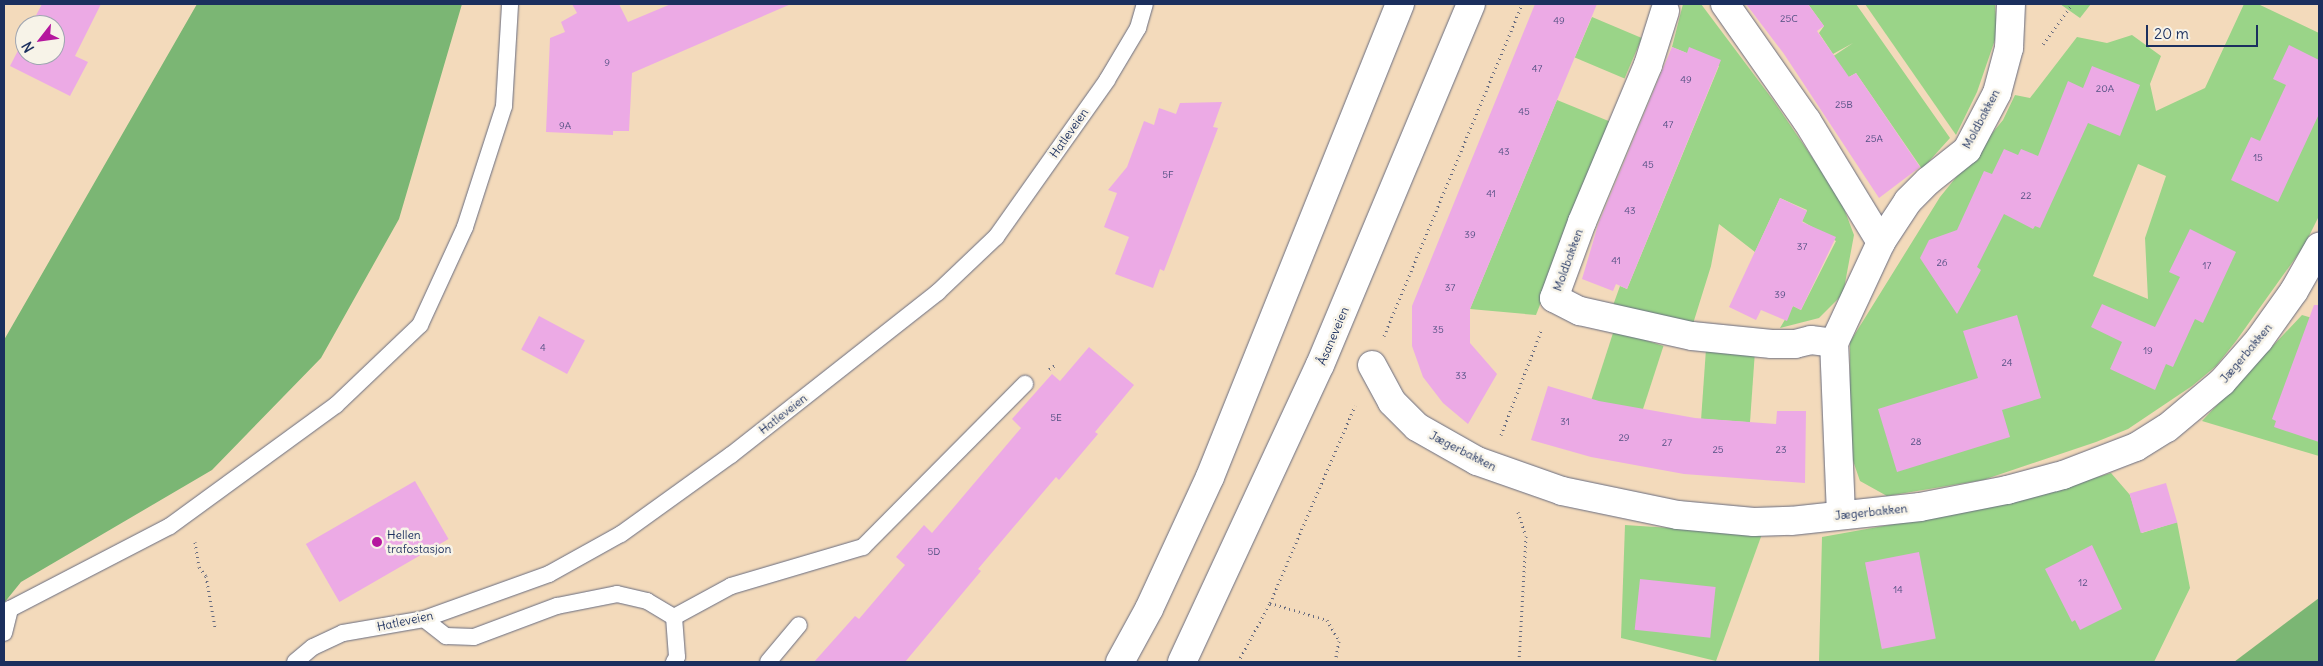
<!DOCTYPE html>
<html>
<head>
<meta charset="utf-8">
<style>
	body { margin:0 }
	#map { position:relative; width:2323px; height:666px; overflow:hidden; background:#f3dabb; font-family:Delius,sans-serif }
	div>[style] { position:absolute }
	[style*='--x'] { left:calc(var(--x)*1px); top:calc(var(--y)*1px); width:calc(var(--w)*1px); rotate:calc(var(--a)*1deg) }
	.green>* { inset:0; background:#9ad488; transform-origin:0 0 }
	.forest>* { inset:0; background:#7bb674 }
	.building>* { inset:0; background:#ecaae5; transform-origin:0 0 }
	.path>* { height:3px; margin-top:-1.5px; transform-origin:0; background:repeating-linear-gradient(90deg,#676b7f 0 1px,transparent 0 5px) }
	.roads { filter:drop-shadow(0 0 1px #676b7f) drop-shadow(0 0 1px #676b7f) }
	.lane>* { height:16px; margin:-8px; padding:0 8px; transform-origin:8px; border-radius:8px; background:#fff }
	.street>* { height:28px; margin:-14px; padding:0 14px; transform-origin:14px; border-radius:14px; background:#fff }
	.highway>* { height:28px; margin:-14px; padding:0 14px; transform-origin:14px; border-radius:14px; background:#fff }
	.dots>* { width:14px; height:14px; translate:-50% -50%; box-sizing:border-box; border:2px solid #f7f3e8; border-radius:50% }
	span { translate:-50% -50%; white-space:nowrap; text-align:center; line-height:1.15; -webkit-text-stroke:5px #f7f3e8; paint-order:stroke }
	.number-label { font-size:10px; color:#4f4e80 }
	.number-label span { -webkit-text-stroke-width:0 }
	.street-label { font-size:12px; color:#1b2f5e }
	.poi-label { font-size:12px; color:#1b2f5e }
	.left { translate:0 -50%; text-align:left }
	.frame { position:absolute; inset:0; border:5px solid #1b2f5e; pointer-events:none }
	.north { position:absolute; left:15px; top:15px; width:50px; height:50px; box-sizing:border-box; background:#f7f3e8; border:1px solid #9fa5b1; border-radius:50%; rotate:240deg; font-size:14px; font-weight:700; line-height:20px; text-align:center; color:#1b2f5e }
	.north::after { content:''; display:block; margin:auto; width:18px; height:22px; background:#b5179e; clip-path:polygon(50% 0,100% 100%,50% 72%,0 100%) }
	.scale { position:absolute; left:2146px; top:25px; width:112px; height:22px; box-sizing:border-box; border:2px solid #1b2f5e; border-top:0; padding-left:6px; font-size:15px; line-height:18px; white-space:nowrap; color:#1b2f5e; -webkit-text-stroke:4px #f7f3e8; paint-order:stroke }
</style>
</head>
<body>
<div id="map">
	<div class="green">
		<div style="clip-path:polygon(1683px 4px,1701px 4px,1773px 100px,1840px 198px,1854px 235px,1843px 294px,1819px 318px,1780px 328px,1793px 306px,1801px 310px,1836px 241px,1802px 221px,1807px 210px,1780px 198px,1755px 252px,1719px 224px,1711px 266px,1692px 327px,1611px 311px,1620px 286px,1627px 289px,1719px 66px,1672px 47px)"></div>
		<div style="clip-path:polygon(1808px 4px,1856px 4px,1950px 138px,1922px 169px,1856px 73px,1847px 78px,1832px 57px,1853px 43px,1833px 54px,1819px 33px,1824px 26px)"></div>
		<div style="clip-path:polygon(1865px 4px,1995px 4px,1997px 34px,1977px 92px,1956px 135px)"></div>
		<div style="clip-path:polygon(2060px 4px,2091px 4px,2080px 18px)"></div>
		<div style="clip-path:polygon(evenodd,2244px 4px,2258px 4px,2319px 33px,2319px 216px,2304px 246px,2236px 341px,2216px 366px,2192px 386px,2128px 429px,2096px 442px,1983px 480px,1887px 496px,1860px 481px,1850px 452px,1850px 342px,1940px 197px,2003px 120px,2015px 95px,2030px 98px,2077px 37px,2107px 43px,2132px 35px,2161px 56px,2150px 84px,2156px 111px,2205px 88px,2244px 4px,2138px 164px,2166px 176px,2145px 238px,2148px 299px,2093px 276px,2138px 164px)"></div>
		<div style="left:1592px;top:17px;width:54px;height:44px;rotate:23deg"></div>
		<div style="clip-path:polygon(1557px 100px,1611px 122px,1536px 315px,1470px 309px)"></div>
		<div style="clip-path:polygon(2302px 315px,2319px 320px,2319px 456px,2202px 421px)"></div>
		<div style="left:1614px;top:330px;width:52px;height:73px;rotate:18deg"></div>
		<div style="left:1706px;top:349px;width:49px;height:70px;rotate:4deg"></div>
		<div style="clip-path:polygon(2111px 473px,2130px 495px,2142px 533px,2177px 522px,2190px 588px,2154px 662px,1819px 662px,1822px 537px,2006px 504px)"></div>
		<div style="clip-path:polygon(1625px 525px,1762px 534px,1716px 661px,1621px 638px)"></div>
	</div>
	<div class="forest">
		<div style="clip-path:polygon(197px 4px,462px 4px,399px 219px,321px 358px,212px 470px,21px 582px,4px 603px,4px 340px)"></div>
		<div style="clip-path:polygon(2319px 598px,2319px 662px,2234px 662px)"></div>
	</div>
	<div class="building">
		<div style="clip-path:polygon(42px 4px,101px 4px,75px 56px,88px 62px,70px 96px,10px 66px,25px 37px,25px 55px,55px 55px,55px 25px,31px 25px)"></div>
		<div style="clip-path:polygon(572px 4px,619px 4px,628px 22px,671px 4px,791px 4px,632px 73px,629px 131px,613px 131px,613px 135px,546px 132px,550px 38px,565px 32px,561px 22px,577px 13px)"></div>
		<div style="clip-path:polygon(1535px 4px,1597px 4px,1470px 309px,1470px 343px,1497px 374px,1468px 424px,1443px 403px,1423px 377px,1412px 346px,1412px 306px)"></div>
		<div style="clip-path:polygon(1746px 4px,1808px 4px,1824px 26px,1817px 31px,1849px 77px,1856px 73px,1920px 167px,1879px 198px,1784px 54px)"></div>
		<div style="clip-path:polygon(2289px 45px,2319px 60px,2319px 114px,2278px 202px,2231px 180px,2251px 137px,2260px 141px,2286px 85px,2273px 79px)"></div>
		<div style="clip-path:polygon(1672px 47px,1687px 53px,1689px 47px,1721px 60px,1627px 289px,1616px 284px,1613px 291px,1582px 279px,1598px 225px)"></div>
		<div style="clip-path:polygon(2092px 66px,2140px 85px,2120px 136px,2088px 123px,2040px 228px,2035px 226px,2033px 229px,2004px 214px,1977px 267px,1981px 270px,1957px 314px,1920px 258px,1929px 240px,1957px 230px,1984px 171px,1992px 174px,2004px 149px,2018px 155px,2021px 149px,2038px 156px,2068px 81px,2083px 88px)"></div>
		<div style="clip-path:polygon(1222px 102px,1213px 127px,1218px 128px,1164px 271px,1160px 269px,1153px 288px,1115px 274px,1129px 237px,1104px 227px,1117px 193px,1108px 190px,1127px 167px,1144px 121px,1154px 125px,1159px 108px,1176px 114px,1180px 103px)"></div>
		<div style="clip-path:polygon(1780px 198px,1807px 211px,1802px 222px,1836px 237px,1801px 310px,1793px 306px,1787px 321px,1761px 310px,1756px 320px,1729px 307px)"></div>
		<div style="clip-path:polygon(2190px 229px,2236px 252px,2203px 323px,2195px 319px,2173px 367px,2166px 364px,2155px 390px,2110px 369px,2122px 342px,2091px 327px,2102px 304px,2155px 327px,2180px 277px,2169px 272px)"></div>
		<div style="clip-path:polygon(2314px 305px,2319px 305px,2319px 442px,2274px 427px,2276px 421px,2272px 419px)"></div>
		<div style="clip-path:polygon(2017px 315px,2041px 398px,2002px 410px,2010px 437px,1897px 472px,1878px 409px,1978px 378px,1963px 331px)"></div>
		<div style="left:539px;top:316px;width:52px;height:38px;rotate:28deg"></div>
		<div style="clip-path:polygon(1089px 347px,1134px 385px,1095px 432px,1098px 434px,1059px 480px,1056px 477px,978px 569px,981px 571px,905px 662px,814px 662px,855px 616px,859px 619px,905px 565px,896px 557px,924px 525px,932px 533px,1021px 428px,1012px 419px,1052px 374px,1060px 381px)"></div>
		<div style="clip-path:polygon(1548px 386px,1599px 401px,1695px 418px,1776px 424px,1777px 411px,1806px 411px,1805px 483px,1684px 474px,1591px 457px,1531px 440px)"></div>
		<div style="left:415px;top:481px;width:67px;height:126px;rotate:60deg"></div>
		<div style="left:2166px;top:483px;width:41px;height:38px;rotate:74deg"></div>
		<div style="clip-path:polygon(2092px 545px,2122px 609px,2080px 630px,2075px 620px,2072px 622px,2045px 569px)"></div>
		<div style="left:1919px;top:552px;width:88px;height:55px;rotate:79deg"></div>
		<div style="left:1640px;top:579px;width:76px;height:51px;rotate:6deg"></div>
	</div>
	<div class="path">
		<div style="--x:2043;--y:44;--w:49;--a:-54.1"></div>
		<div style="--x:1384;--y:336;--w:360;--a:-67.4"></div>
		<div style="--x:1049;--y:369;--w:9;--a:-32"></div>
		<div style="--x:1501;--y:435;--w:114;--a:-68.9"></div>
		<div style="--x:1518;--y:512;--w:25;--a:72"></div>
		<div style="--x:1526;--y:536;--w:126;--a:93.2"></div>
		<div style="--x:195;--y:542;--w:25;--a:81"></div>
		<div style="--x:199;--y:567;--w:11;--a:52"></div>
		<div style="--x:206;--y:576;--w:52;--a:80"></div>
		<div style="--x:1270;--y:603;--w:59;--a:16.6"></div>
		<div style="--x:1327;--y:620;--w:24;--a:60"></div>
		<div style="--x:1339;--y:641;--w:21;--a:101"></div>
		<div style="--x:1238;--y:662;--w:67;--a:-61.5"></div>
		<div style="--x:1270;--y:603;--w:215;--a:-66.7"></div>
	</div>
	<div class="roads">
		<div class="lane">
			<div style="--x:674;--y:617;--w:65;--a:-28.5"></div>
			<div style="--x:731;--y:586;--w:138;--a:-16.5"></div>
			<div style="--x:863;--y:547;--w:230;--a:-45.2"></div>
			<div style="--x:424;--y:619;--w:28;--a:38"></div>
			<div style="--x:446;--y:636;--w:28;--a:2"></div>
			<div style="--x:474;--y:637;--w:89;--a:-20.5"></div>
			<div style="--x:557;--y:606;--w:61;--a:-11.3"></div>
			<div style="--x:617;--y:594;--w:31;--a:13"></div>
			<div style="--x:647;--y:601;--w:31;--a:31"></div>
			<div style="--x:674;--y:617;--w:40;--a:85.7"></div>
			<div style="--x:677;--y:657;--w:6;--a:121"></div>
			<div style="--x:4;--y:633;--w:25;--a:-76"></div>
			<div style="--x:10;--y:609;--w:180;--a:-27.4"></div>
			<div style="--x:170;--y:526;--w:205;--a:-36.1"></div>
			<div style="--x:336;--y:405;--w:116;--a:-43.6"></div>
			<div style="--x:420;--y:325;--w:108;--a:-65.3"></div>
			<div style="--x:465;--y:227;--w:127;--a:-72.1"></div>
			<div style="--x:504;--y:106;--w:102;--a:-86.6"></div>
			<div style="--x:295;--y:662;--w:23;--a:-40"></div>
			<div style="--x:313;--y:647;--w:33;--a:-25"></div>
			<div style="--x:343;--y:633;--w:82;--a:-9.8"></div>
			<div style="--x:424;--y:619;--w:133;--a:-19.8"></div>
			<div style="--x:549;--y:574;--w:82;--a:-29.1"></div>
			<div style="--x:621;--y:534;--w:135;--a:-35.7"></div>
			<div style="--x:731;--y:455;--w:263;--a:-38.2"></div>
			<div style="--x:938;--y:292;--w:80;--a:-43.5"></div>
			<div style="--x:996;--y:237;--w:192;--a:-54.7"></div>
			<div style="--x:1107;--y:80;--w:61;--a:-59.2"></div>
			<div style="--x:1138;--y:28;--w:25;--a:-74"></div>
			<div style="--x:768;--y:662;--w:48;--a:-50"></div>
		</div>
		<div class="street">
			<div style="--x:1725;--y:4;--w:143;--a:55"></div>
			<div style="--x:1807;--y:121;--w:142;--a:58.6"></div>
			<div style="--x:1665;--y:11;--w:57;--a:107.5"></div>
			<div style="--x:1648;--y:65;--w:170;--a:112.8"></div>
			<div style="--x:1582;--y:222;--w:81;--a:110.2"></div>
			<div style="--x:1554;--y:298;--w:29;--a:27"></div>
			<div style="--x:1580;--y:311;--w:115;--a:12.6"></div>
			<div style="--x:1692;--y:336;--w:80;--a:5.7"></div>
			<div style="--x:1772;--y:344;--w:23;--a:0"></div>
			<div style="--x:1795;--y:344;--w:16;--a:-14"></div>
			<div style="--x:1811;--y:340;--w:23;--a:7"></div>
			<div style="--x:1372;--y:365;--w:42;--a:61.6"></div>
			<div style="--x:1392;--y:402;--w:35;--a:45"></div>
			<div style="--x:1417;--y:427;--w:69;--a:29.5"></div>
			<div style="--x:1477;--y:461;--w:90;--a:19.4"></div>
			<div style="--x:1562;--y:491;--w:118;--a:11.7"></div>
			<div style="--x:1678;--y:515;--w:76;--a:5.3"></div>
			<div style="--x:1754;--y:522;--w:37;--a:-2"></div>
			<div style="--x:1791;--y:521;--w:130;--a:-6.2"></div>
			<div style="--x:1920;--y:507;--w:89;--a:-11.1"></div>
			<div style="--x:2007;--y:490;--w:58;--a:-15"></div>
			<div style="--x:2063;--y:475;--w:78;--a:-21"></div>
			<div style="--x:2136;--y:447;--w:36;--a:-32"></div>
			<div style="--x:2167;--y:428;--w:72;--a:-39.9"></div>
			<div style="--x:2222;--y:382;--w:56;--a:-48.6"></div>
			<div style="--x:2259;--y:340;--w:60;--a:-54.5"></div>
			<div style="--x:2294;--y:291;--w:51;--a:-60.4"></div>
			<div style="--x:1841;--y:515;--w:172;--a:-92.3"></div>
			<div style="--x:1834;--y:343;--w:111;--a:-65"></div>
			<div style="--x:1881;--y:242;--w:49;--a:-56.6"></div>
			<div style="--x:1908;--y:201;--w:28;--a:-45"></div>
			<div style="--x:1928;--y:181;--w:50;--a:-38.5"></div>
			<div style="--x:1967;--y:150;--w:64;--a:-62.2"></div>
			<div style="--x:1997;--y:93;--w:47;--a:-75.1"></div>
			<div style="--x:2009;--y:48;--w:44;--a:-87.4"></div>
		</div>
		<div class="highway">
			<div style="--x:1120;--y:662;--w:60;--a:-61.3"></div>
			<div style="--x:1149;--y:609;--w:145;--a:-65.2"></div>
			<div style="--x:1210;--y:477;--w:510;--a:-68.12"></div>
			<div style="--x:1182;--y:662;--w:327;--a:-65.1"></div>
			<div style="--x:1320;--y:365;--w:391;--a:-67.3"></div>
		</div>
	</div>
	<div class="dots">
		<div style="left:377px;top:542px;background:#b5179e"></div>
	</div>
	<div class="number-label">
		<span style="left:1789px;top:19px">25C</span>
		<span style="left:1559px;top:21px">49</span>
		<span style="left:607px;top:63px">9</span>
		<span style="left:1537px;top:69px">47</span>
		<span style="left:1686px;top:80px">49</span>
		<span style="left:2105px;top:89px">20A</span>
		<span style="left:1844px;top:105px">25B</span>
		<span style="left:1524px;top:112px">45</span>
		<span style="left:1668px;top:125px">47</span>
		<span style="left:565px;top:126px">9A</span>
		<span style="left:1874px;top:139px">25A</span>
		<span style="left:1504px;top:152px">43</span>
		<span style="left:2258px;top:158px">15</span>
		<span style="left:1648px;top:165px">45</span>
		<span style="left:1168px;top:175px">5F</span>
		<span style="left:1491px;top:194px">41</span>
		<span style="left:2026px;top:196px">22</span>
		<span style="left:1630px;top:211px">43</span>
		<span style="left:1470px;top:235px">39</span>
		<span style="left:1802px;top:247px">37</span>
		<span style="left:1616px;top:261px">41</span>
		<span style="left:1942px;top:263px">26</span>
		<span style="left:2207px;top:266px">17</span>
		<span style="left:1450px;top:288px">37</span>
		<span style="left:1780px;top:295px">39</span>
		<span style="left:1438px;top:330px">35</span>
		<span style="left:543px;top:348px">4</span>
		<span style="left:2148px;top:351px">19</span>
		<span style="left:2007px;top:363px">24</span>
		<span style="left:1461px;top:376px">33</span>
		<span style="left:1056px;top:418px">5E</span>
		<span style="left:1565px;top:422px">31</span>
		<span style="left:1624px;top:438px">29</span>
		<span style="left:1916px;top:442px">28</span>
		<span style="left:1667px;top:443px">27</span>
		<span style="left:1718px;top:450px">25</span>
		<span style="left:1781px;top:450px">23</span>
		<span style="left:934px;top:552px">5D</span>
		<span style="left:2083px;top:583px">12</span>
		<span style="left:1898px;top:590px">14</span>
	</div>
	<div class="street-label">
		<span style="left:1981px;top:119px;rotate:-62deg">Moldbakken</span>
		<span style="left:1069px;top:133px;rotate:-55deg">Hatleveien</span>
		<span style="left:1568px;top:260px;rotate:-70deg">Moldbakken</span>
		<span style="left:1333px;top:336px;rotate:-67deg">Åsaneveien</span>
		<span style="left:2246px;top:353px;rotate:-50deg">Jægerbakken</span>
		<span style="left:783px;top:414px;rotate:-38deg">Hatleveien</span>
		<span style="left:1463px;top:451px;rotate:27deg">Jægerbakken</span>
		<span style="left:1871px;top:512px;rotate:-6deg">Jægerbakken</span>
		<span style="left:405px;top:621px;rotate:-12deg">Hatleveien</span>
	</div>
	<div class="poi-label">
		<span class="left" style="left:387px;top:542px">Hellen<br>trafostasjon</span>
	</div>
	<div class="frame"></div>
	<div class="north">N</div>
	<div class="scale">20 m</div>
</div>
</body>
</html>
